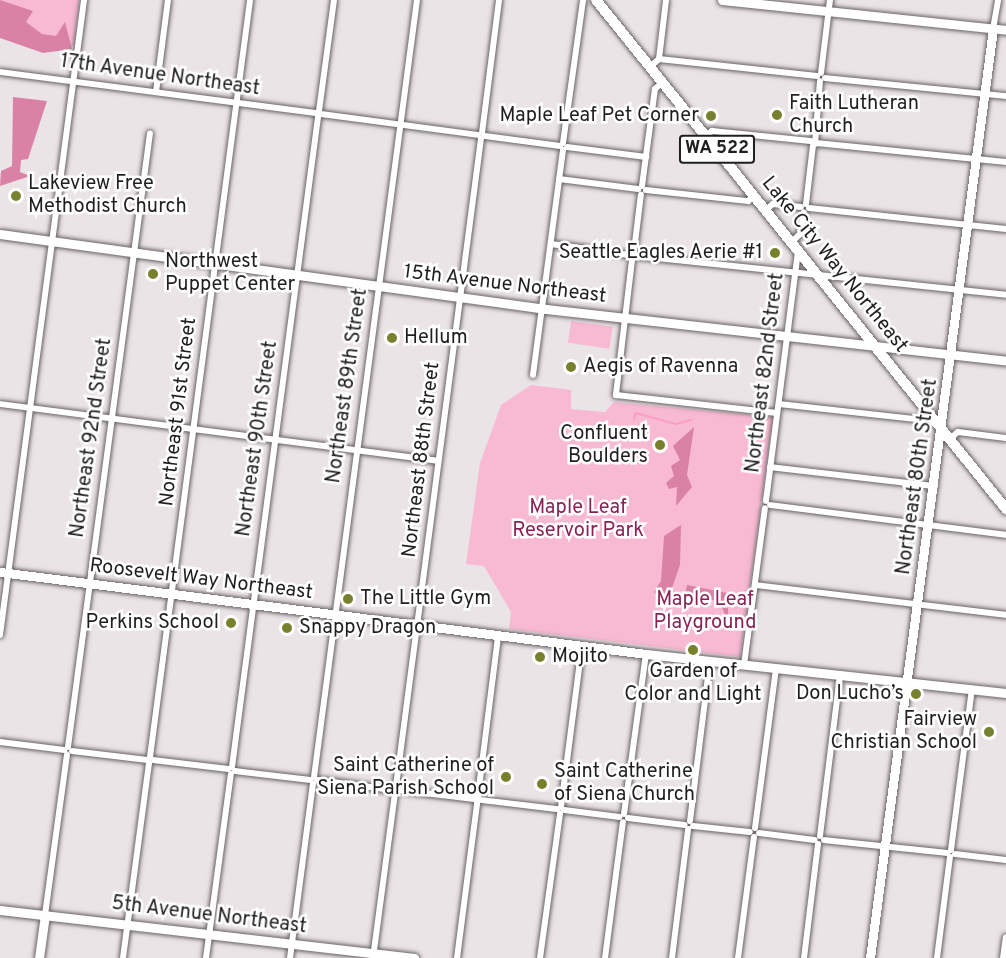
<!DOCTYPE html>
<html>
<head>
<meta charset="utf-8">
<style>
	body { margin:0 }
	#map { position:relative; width:1006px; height:958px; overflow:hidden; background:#ebe4e7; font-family:Overpass,sans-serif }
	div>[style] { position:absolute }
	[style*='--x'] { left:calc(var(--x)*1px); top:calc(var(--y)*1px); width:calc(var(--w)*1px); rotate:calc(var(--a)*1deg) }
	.green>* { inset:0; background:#f8b9d2; transform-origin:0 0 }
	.forest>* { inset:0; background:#da82a6 }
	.stream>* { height:1.5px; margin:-0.75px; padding:0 0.75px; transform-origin:0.75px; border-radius:0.75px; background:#fa9fc4 }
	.roads { filter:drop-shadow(0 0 2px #696365) drop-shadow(0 0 2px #696365) }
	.street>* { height:6px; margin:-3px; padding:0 3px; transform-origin:3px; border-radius:3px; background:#fff }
	.secondary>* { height:9px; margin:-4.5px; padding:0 4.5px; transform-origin:4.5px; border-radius:4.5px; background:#fff }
	.primary>* { height:10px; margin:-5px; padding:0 5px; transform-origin:5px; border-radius:5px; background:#fff }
	.dots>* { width:16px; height:16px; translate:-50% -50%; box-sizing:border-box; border:3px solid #fff; border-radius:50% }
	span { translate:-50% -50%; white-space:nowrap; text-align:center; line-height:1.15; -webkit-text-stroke:5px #fff; paint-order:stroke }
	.shield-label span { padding:2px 4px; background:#fff; border:2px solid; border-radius:4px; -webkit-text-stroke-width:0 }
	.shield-label { font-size:18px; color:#211e1f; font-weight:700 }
	.street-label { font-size:20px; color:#211e1f }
	.poi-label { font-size:20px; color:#211e1f }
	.left { translate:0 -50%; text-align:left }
	.right { translate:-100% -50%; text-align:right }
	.park-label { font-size:20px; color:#892256 }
</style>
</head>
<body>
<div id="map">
	<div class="green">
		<div style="clip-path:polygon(0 0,79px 0,74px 46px,0 37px)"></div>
		<div style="left:571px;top:321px;width:42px;height:22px;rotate:8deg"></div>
		<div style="clip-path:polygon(531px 385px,571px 390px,571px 409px,605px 412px,614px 402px,773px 417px,740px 657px,509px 629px,511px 612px,484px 566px,466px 564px,480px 463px,501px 405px)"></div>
	</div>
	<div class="forest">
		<div style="clip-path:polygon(0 0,33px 11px,26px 22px,42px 34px,56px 36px,65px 22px,72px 49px,43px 53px,0 38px)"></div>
		<div style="clip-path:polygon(13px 97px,47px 101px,28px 159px,21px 160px,20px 172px,30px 176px,0 186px,1px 171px,12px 166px)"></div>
		<div style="clip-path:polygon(694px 427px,687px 475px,692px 487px,676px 506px,677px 487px,669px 489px,666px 483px,674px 476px,671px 466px,680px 460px,673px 446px)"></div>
		<div style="clip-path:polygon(681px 525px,680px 565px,672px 588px,660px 599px,654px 592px,661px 581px,664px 536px)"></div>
		<div style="clip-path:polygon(687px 585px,727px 593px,729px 624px,719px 600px,684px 599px)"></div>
	</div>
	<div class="stream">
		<div style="--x:634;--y:419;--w:6;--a:-72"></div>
		<div style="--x:636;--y:413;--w:41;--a:15.4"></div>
		<div style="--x:676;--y:424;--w:16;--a:-15"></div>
	</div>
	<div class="roads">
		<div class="street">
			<div style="--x:993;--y:29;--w:29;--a:-80"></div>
			<div style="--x:659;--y:59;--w:159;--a:6.1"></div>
			<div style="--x:650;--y:67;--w:12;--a:-42"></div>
			<div style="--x:659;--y:59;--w:59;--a:-83.2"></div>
			<div style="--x:0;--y:72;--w:319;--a:7.4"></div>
			<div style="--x:821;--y:73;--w:74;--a:-83"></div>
			<div style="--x:825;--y:78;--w:182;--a:5.7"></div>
			<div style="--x:156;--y:92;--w:93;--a:-82.6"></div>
			<div style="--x:319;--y:111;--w:112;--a:-82.3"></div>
			<div style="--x:321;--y:114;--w:158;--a:7.6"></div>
			<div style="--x:482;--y:133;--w:134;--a:-82.7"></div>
			<div style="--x:485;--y:136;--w:76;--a:7.6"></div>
			<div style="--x:706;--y:136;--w:8;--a:-40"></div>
			<div style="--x:712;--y:131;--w:99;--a:5.8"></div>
			<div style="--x:563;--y:143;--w:144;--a:-82"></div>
			<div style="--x:816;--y:143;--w:191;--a:5.7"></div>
			<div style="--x:815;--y:144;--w:63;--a:-85.5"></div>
			<div style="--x:567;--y:147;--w:80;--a:7.2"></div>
			<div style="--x:559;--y:179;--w:80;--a:7.2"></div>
			<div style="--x:642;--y:186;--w:98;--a:-82.4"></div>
			<div style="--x:655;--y:89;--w:11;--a:-41"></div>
			<div style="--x:646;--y:190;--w:103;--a:6.2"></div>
			<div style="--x:748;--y:201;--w:8;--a:-40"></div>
			<div style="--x:806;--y:204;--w:59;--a:-83.2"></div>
			<div style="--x:809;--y:208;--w:198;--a:6.1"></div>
			<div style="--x:766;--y:210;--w:9;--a:-41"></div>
			<div style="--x:773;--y:204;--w:28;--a:6"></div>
			<div style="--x:792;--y:242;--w:11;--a:-45"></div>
			<div style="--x:800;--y:234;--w:22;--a:-80"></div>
			<div style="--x:551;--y:244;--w:79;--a:8"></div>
			<div style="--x:634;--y:251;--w:57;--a:-83"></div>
			<div style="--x:638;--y:256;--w:370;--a:6"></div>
			<div style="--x:632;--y:260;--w:136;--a:96.8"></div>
			<div style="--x:616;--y:395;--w:162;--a:6.4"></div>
			<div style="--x:533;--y:375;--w:227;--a:-82.4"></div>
			<div style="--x:0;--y:404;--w:442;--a:7.4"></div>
			<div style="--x:779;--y:404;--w:147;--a:6.3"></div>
			<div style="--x:925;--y:420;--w:8;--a:-45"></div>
			<div style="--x:951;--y:438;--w:9;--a:-41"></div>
			<div style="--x:958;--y:432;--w:48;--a:7.1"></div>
			<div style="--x:770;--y:467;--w:166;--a:6.6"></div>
			<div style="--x:766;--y:501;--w:252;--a:-82.7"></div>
			<div style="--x:770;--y:505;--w:238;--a:7.2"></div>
			<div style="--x:755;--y:585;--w:253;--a:6.8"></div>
			<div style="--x:0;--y:635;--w:641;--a:-82.46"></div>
			<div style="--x:744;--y:665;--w:158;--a:-82.4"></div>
			<div style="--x:0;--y:742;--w:65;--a:7"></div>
			<div style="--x:68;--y:747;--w:619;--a:-82.39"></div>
			<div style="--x:72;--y:751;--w:76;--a:6.8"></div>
			<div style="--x:150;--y:757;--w:764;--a:-82.47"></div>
			<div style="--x:153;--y:760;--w:76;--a:6.8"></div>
			<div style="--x:232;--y:767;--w:656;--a:-82.46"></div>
			<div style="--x:235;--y:771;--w:76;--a:6.8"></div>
			<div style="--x:314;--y:777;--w:784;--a:-82.45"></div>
			<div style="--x:317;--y:780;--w:76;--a:7.6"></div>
			<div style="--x:396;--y:786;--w:653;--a:-82.52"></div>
			<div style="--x:399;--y:790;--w:76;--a:6.8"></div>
			<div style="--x:478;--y:796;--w:7;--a:98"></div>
			<div style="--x:477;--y:803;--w:168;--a:-82.8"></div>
			<div style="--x:481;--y:800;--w:77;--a:6.8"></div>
			<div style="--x:561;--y:807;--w:162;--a:-82.6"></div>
			<div style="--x:564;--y:810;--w:56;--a:7.1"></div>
			<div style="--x:624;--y:814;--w:162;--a:-82.2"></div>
			<div style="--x:628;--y:818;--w:57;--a:7"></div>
			<div style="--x:690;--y:821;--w:161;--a:-82.9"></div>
			<div style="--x:693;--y:826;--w:57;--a:6"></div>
			<div style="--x:755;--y:828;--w:161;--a:-82.5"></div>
			<div style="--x:759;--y:833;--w:56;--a:7.1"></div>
			<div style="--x:820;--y:836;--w:162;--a:-82.9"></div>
			<div style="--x:824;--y:840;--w:124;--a:6"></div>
			<div style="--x:951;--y:850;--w:162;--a:-82.6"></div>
			<div style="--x:955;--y:854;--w:51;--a:6.7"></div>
			<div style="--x:45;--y:915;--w:162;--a:-82.2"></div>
			<div style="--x:123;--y:958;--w:197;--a:-82.4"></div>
			<div style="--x:206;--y:958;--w:186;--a:-82.3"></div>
			<div style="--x:290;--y:958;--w:176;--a:-82.5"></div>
			<div style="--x:373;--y:958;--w:165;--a:-82.4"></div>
			<div style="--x:457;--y:958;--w:156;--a:-82.6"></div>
			<div style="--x:540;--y:958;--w:146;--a:-82.1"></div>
			<div style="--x:605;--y:958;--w:137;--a:-82.5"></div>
			<div style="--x:672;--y:958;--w:130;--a:-82.9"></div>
			<div style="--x:738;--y:958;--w:122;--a:-82.5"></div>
			<div style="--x:804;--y:958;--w:115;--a:-83"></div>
			<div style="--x:937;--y:958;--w:102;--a:-82.7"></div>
			<div style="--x:1003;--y:958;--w:21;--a:-82"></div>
		</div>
		<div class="secondary">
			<div style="--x:722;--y:0;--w:286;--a:6"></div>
			<div style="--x:0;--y:234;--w:551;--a:7.82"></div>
			<div style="--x:546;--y:309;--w:463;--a:6.4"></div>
			<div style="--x:0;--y:572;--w:651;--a:7.23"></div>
			<div style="--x:646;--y:654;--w:362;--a:6.2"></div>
			<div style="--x:0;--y:910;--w:417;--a:6.6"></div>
			<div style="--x:39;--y:958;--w:43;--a:-82.1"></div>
			<div style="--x:870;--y:958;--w:937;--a:-82.46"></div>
		</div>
		<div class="primary">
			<div style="--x:596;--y:0;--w:654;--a:51.15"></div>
		</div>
	</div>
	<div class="dots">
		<div style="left:777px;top:115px;background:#77802c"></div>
		<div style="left:711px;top:116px;background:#77802c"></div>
		<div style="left:16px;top:196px;background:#77802c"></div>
		<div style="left:775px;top:253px;background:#77802c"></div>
		<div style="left:153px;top:274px;background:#77802c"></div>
		<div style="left:392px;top:338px;background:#77802c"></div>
		<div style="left:571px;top:367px;background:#77802c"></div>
		<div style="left:660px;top:445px;background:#77802c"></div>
		<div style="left:348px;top:599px;background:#77802c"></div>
		<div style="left:231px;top:623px;background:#77802c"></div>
		<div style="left:287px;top:628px;background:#77802c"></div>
		<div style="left:693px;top:650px;background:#77802c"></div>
		<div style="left:540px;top:657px;background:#77802c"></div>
		<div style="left:916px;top:694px;background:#77802c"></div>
		<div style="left:989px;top:732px;background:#77802c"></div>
		<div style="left:506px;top:777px;background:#77802c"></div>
		<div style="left:542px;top:784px;background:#77802c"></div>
	</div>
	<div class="shield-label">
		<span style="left:717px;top:149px">WA 522</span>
	</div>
	<div class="street-label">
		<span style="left:160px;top:76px;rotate:8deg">17th Avenue Northeast</span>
		<span style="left:834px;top:265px;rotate:51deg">Lake City Way Northeast</span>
		<span style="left:505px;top:285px;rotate:7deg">15th Avenue Northeast</span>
		<span style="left:766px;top:373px;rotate:-83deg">Northeast 82nd Street</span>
		<span style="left:348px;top:386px;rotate:-82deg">Northeast 89th Street</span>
		<span style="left:179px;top:412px;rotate:-83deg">Northeast 91st Street</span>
		<span style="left:92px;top:438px;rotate:-82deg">Northeast 92nd Street</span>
		<span style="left:258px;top:439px;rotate:-82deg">Northeast 90th Street</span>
		<span style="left:422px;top:460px;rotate:-83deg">Northeast 88th Street</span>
		<span style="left:918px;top:477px;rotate:-82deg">Northeast 80th Street</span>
		<span style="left:201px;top:580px;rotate:7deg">Roosevelt Way Northeast</span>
		<span style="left:209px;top:916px;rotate:7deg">5th Avenue Northeast</span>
	</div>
	<div class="poi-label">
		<span class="left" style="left:789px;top:116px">Faith Lutheran<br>Church</span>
		<span class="right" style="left:699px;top:116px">Maple Leaf Pet Corner</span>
		<span class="left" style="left:28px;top:196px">Lakeview Free<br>Methodist Church</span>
		<span class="right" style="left:763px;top:253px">Seattle Eagles Aerie #1</span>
		<span class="left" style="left:165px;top:274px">Northwest<br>Puppet Center</span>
		<span class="left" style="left:404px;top:338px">Hellum</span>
		<span class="left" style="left:583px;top:367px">Aegis of Ravenna</span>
		<span class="right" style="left:648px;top:446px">Confluent<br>Boulders</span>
		<span class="left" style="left:360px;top:599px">The Little Gym</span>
		<span class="right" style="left:219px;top:623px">Perkins School</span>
		<span class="left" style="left:299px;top:628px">Snappy Dragon</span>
		<span class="left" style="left:552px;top:657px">Mojito</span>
		<span style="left:693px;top:684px">Garden of<br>Color and Light</span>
		<span class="right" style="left:904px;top:694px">Don Lucho’s</span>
		<span class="right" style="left:977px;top:732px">Fairview<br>Christian School</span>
		<span class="right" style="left:494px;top:778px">Saint Catherine of<br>Siena Parish School</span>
		<span class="left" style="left:554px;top:784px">Saint Catherine<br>of Siena Church</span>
	</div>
	<div class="park-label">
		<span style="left:578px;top:520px">Maple Leaf<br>Reservoir Park</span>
		<span style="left:705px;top:612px">Maple Leaf<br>Playground</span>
	</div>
</div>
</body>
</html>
